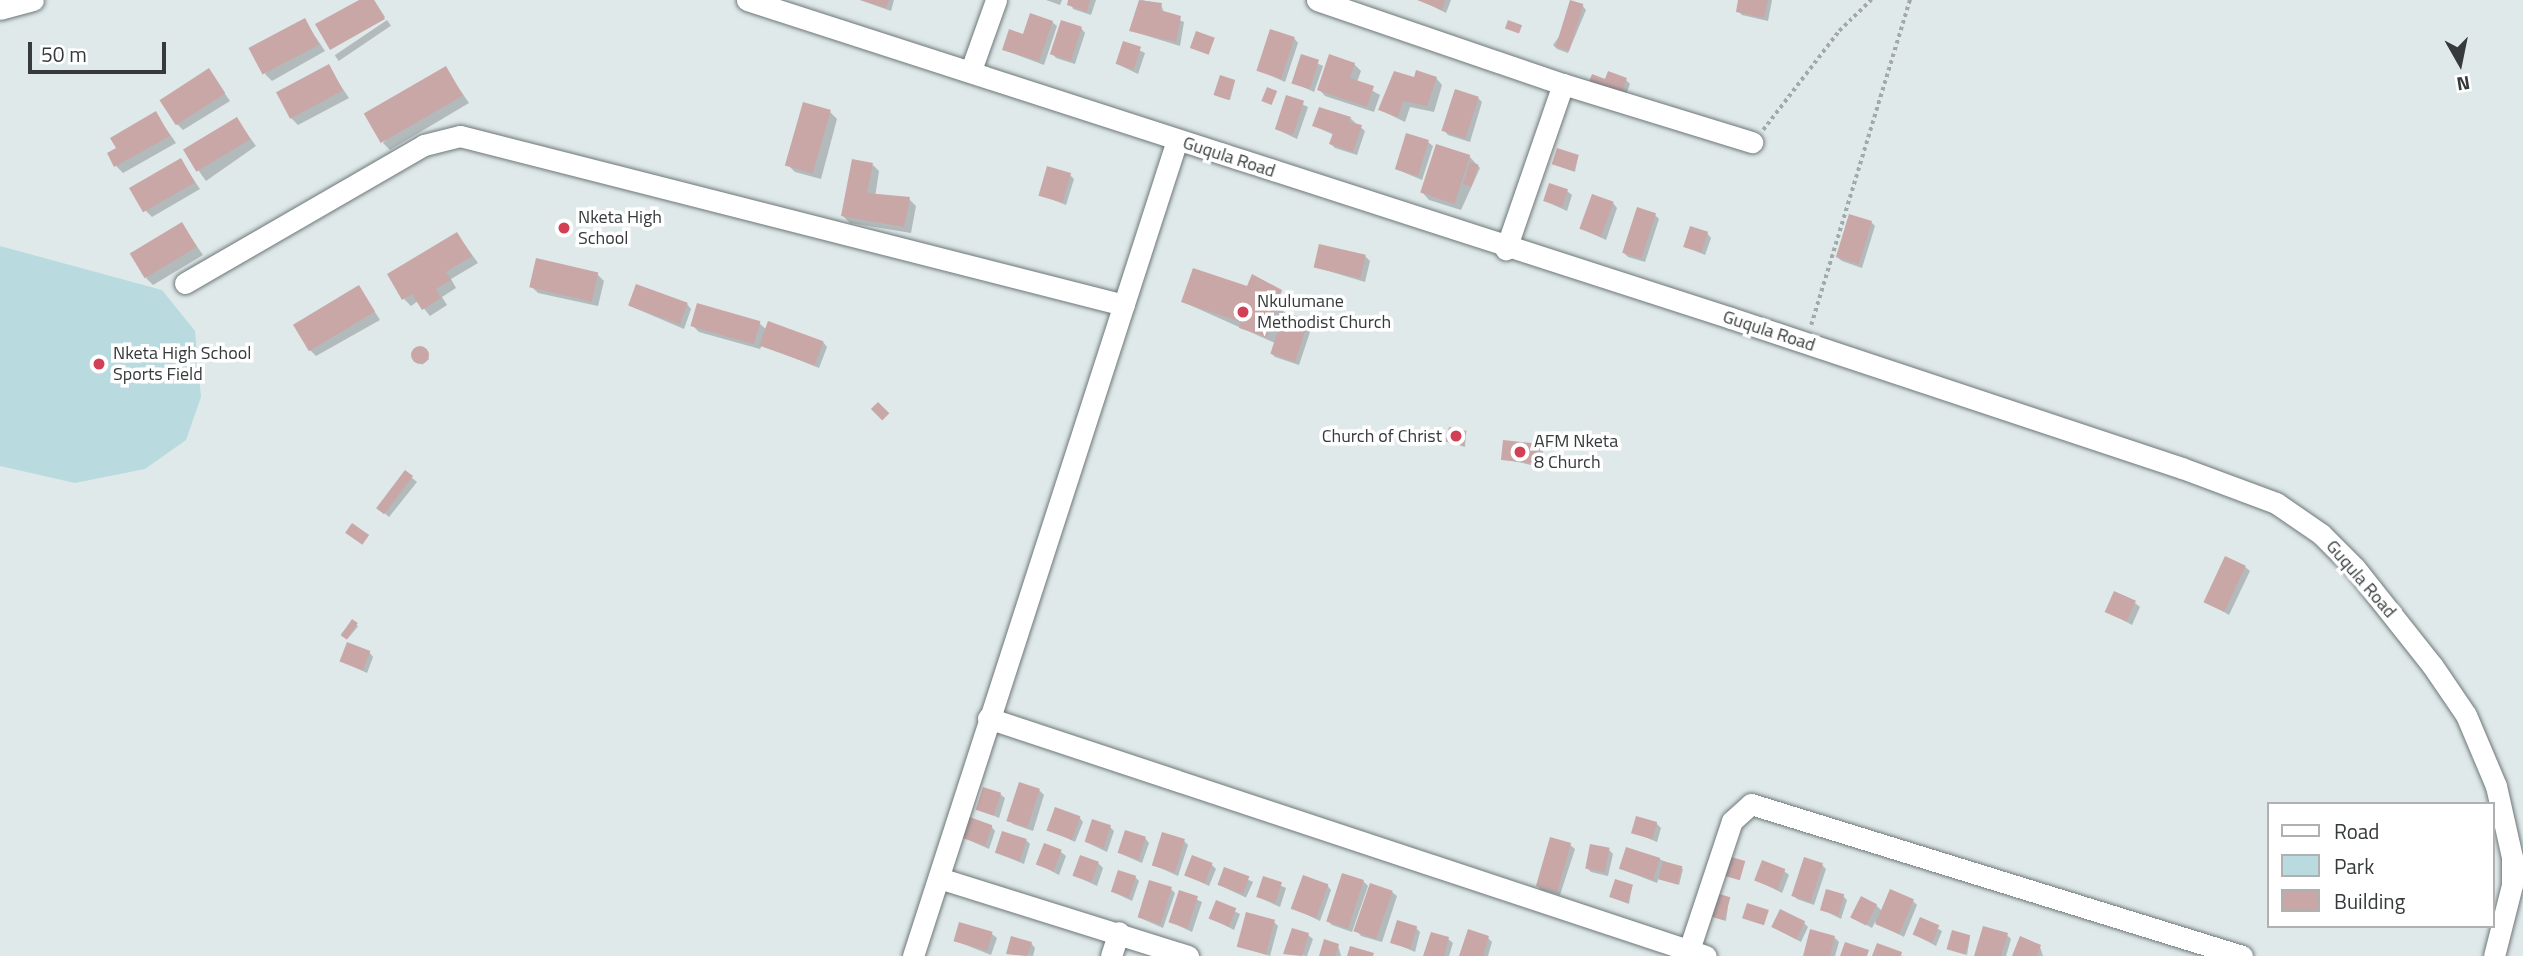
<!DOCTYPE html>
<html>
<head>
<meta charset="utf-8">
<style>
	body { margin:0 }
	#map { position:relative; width:2523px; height:956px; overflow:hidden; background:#dfe9ea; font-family:"Titillium Web",sans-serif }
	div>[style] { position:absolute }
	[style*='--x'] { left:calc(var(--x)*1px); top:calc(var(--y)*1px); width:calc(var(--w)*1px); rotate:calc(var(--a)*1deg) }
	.green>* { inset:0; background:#b9dbdf }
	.shadow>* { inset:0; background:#0003; transform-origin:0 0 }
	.building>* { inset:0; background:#caa7a7; transform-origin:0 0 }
	.round { border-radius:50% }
	.path>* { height:3.5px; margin-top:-1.75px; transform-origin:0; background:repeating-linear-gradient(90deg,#a1a9aa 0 3.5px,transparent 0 7px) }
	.roads { filter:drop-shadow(0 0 2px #6e7778) drop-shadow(0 0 2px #6e7778) }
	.minor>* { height:21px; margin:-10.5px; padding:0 10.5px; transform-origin:10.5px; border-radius:10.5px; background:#fff }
	.dots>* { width:19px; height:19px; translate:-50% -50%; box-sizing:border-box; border:4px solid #fff; border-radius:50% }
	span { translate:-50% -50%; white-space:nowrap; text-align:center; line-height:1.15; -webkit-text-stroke:7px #fff; paint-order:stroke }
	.street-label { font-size:18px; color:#363a3b }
	.poi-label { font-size:18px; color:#363a3b }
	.left { translate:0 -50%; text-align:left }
	.right { translate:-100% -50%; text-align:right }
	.legend { position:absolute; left:2267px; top:802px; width:228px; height:126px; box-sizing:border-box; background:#fff; border:2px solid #afb0b1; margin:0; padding:9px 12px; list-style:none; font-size:21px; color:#363a3b }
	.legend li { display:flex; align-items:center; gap:14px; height:35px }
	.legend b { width:35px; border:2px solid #afb0b1 }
	.north { position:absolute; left:2425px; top:28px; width:70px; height:70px; -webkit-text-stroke:5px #fff; paint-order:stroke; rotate:171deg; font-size:19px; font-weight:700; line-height:28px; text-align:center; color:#363a3b }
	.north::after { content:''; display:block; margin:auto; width:24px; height:32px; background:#363a3b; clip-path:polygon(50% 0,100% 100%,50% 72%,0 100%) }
	.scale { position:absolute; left:28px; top:42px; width:138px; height:32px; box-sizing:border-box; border:4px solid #363a3b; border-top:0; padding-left:9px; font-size:21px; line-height:24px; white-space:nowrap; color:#363a3b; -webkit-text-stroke:5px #fff; paint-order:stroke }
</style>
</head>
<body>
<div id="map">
	<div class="green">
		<div style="clip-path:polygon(0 246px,162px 290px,195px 331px,201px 397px,186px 440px,145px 469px,75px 483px,0 466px)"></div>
	</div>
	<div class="shadow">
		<div style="clip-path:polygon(362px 0,374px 0,385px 17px,331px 47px)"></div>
		<div style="clip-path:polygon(860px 0,894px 0,891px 11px)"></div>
		<div style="clip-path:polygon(1046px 0,1062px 0,1060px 5px)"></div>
		<div style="clip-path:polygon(1070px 0,1096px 0,1091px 15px,1073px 9px)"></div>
		<div style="clip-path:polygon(1141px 0,1161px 4px,1164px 13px,1184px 22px,1180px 46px,1131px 31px)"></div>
		<div style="clip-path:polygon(1451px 0,1446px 13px,1422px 1px,1422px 0)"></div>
		<div style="clip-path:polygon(1740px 0,1772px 0,1768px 21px,1742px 15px,1738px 11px)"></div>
		<div style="clip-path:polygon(1582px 5px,1586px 10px,1568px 53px,1557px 49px,1553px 45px)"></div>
		<div style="clip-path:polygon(304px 20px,325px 51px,272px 81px,265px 74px)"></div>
		<div style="left:387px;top:20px;width:7px;height:63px;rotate:56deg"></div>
		<div style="clip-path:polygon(1052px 22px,1057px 26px,1044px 65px,1004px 50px)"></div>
		<div style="clip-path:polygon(1081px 28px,1085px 33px,1075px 64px,1056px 58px,1052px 53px)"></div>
		<div style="clip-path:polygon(1294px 38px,1298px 43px,1285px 82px,1258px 70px)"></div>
		<div style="clip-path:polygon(1124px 43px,1145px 53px,1138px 74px,1117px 64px)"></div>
		<div style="clip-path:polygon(1302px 56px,1323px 66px,1314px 92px,1293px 82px)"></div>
		<div style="clip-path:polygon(1354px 64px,1361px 71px,1357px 82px,1380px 95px,1374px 112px,1325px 96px,1319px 89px)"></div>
		<div style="clip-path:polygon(328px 67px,349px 98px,298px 125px,291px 118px)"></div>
		<div style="clip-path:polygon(445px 68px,469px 103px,390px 150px,383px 143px)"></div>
		<div style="clip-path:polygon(209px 71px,230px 101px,183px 130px,176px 123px)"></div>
		<div style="clip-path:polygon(1436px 78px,1442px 85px,1434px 112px,1410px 107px,1405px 122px,1380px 110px)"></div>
		<div style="clip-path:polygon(1626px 80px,1630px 84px,1625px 97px,1606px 81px)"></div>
		<div style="clip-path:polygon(1235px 81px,1230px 100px,1217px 96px)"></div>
		<div style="clip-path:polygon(1287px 97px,1308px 107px,1297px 139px,1276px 129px)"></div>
		<div style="clip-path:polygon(1478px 98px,1482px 102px,1470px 142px,1448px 135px,1444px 130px)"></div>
		<div style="clip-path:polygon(830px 112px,837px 119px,821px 179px,795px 172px,788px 165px)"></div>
		<div style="clip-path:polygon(156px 114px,176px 143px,123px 173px,116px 166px)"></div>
		<div style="clip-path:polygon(1350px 118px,1365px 131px,1357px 155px,1335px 148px,1331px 144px,1334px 135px,1314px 126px)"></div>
		<div style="left:237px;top:119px;width:33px;height:61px;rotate:55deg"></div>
		<div style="clip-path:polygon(1428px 142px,1433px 146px,1422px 180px,1396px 169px)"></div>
		<div style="clip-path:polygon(1469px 156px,1480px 168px,1461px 210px,1429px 200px,1423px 193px)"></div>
		<div style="clip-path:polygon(1578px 157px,1575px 172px,1554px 164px)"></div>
		<div style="clip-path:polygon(180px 160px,200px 189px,152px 217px,145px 210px)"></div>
		<div style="clip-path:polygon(873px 165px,879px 171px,875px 197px,909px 199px,916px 206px,911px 233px,850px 223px,843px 216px)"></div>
		<div style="clip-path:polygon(1070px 175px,1074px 179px,1066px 205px,1039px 194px)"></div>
		<div style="clip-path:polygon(1567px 191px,1572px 195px,1567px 211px,1545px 201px)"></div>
		<div style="clip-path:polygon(1613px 203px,1617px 208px,1606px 240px,1582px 229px)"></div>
		<div style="clip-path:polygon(1655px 215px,1659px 219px,1645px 262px,1628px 257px,1624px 253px)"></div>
		<div style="clip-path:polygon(1871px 222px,1875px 226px,1862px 268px,1842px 261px,1837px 257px)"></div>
		<div style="clip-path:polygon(182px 225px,203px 255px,153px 285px,146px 278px)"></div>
		<div style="clip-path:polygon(1707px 233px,1711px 238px,1705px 255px,1684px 246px)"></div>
		<div style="clip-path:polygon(457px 234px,478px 263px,451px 279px,456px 288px,442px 297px,447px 305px,430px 316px,418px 301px,411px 306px,404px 299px)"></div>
		<div style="clip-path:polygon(1365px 256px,1370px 261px,1365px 282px,1315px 267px)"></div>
		<div style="clip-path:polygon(597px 274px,604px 281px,598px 306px,538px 293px,531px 286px)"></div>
		<div style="clip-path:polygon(1253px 276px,1288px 299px,1283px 313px,1312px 326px,1299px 365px,1275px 357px,1271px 353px,1275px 343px,1183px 302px,1249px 288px)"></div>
		<div style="clip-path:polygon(359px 287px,380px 320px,316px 356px,309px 349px)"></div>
		<div style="clip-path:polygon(687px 304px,691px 309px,684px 329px,630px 306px)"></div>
		<div style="clip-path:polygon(759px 323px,767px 330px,823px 342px,827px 347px,819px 368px,762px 345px,760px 349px,699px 332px,692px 325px)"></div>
		<div style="left:421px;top:349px;width:13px;height:9px;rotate:51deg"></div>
		<div style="clip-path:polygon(1466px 433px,1465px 447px,1447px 441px)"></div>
		<div style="clip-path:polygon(1538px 445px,1543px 450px,1541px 467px,1503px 459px)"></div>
		<div style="clip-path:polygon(405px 472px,417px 482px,389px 517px,382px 511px)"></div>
		<div style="clip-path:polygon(2245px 567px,2250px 571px,2229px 615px,2206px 601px)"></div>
		<div style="clip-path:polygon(2135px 603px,2140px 607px,2132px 625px,2107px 611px)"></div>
		<div style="left:352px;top:621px;width:8px;height:17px;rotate:40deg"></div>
		<div style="clip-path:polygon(369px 652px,373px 657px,367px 673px,341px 661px)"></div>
		<div style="clip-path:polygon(1039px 790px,1044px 795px,1033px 831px,1013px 824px,1009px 820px)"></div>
		<div style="clip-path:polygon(1000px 794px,1005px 798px,999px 818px,979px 809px)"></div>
		<div style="clip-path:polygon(1079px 817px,1083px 822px,1075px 842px,1048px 829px)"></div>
		<div style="clip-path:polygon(1656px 823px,1661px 828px,1657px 842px,1633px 832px)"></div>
		<div style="clip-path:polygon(991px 826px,995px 831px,989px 849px,962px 837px)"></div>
		<div style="clip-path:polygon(1110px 827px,1114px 831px,1107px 852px,1086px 842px)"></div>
		<div style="clip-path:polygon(1145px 838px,1149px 843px,1142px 863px,1119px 853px)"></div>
		<div style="clip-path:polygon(1026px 840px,1030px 844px,1024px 864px,997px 853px)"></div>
		<div style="clip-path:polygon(1184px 841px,1188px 845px,1178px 876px,1154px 865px)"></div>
		<div style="clip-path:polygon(1570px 845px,1575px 849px,1560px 895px,1541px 890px,1537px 885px)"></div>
		<div style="clip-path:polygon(1609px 850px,1613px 854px,1608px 876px,1591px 872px,1587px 868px)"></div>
		<div style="clip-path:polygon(1061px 852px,1066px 856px,1059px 875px,1038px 864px)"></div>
		<div style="clip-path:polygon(1659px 859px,1683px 869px,1679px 885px,1659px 877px,1657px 883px,1621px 869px)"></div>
		<div style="clip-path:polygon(1098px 863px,1103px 868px,1097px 886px,1074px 875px)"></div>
		<div style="clip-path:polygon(1212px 865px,1216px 869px,1209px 886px,1185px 874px)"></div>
		<div style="clip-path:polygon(1822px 865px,1826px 869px,1814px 905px,1797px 899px,1793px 895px)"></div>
		<div style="left:1225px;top:869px;width:31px;height:17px;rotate:25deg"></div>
		<div style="clip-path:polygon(1784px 871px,1789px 875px,1782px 893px,1756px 880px)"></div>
		<div style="clip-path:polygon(1135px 877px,1139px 881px,1132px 901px,1113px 892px)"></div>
		<div style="clip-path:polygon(1264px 878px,1286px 888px,1280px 907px,1258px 897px)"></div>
		<div style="clip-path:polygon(1363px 881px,1368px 886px,1352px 932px,1332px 925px,1328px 921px)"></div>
		<div style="clip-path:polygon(1327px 885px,1331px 890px,1320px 921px,1293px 908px)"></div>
		<div style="clip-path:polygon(1632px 887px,1629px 904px,1611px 897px)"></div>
		<div style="clip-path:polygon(1171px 889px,1175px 893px,1163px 928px,1138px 917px)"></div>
		<div style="clip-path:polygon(1180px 892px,1202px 902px,1192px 932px,1171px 922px)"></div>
		<div style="clip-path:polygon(1392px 892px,1397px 896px,1382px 942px,1361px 936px,1357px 931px)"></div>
		<div style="clip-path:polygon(1843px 896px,1847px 900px,1841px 919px,1821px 909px)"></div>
		<div style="clip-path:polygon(1729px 899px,1726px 921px,1713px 917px)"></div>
		<div style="clip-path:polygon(1913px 901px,1917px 905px,1904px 937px,1875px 922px,1872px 928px,1853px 917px,1876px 905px,1883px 912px)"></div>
		<div style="clip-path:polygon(1217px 903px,1240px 914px,1234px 930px,1211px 918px)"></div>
		<div style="clip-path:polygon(1921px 919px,1942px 931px,1936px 946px,1914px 934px)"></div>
		<div style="clip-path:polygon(1274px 922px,1278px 926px,1270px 956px,1238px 946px)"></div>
		<div style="clip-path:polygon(1804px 923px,1808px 927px,1801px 942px,1773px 927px)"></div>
		<div style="clip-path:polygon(1416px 928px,1420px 932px,1415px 952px,1392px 942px)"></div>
		<div style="clip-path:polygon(992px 934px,997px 938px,991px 955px,956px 941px)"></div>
		<div style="clip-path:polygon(1308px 935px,1313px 939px,1307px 956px,1285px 954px)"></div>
		<div style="clip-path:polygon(2007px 935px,2011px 939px,2006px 956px,1975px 956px)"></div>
		<div style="clip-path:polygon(1970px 937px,1967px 955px,1949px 949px)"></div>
		<div style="clip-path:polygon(1488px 938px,1492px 942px,1488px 956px,1461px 956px)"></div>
		<div style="clip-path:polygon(1835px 938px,1839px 942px,1835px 956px,1804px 956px)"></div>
		<div style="clip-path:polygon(1448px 939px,1453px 943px,1449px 956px,1426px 956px)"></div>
		<div style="clip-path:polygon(1031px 943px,1035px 948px,1033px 956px,1008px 954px)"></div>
		<div style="clip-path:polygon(1338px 945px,1341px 956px,1321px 956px)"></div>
		<div style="clip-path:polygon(2040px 947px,2043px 956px,2014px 956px)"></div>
	</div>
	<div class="building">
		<div style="clip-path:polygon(359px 0,374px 0,385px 19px,330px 50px,315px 24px)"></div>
		<div style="clip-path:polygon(860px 0,889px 0,886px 8px)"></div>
		<div style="clip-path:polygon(1068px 0,1090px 0,1087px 12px,1067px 5px)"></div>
		<div style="clip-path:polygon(1139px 0,1162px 3px,1160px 10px,1181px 16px,1176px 42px,1129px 31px)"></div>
		<div style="clip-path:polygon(1417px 0,1445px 0,1442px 10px)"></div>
		<div style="left:1570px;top:0;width:14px;height:49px;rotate:17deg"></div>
		<div style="clip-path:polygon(1738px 0,1768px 0,1764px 18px,1736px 12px)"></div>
		<div style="clip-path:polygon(1030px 13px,1053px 21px,1039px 61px,1002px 50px,1009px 29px,1023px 34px)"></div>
		<div style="left:305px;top:18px;width:30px;height:64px;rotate:62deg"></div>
		<div style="left:1061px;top:20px;width:22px;height:36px;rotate:18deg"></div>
		<div style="left:1508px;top:20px;width:15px;height:9px;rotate:20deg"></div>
		<div style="left:1270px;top:29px;width:26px;height:44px;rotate:18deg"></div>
		<div style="left:1196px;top:31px;width:20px;height:18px;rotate:20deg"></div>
		<div style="left:1123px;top:41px;width:19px;height:24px;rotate:18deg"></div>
		<div style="left:1301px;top:54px;width:19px;height:31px;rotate:18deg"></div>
		<div style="clip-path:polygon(1329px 54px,1355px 63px,1350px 78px,1374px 86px,1367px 107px,1317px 90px)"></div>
		<div style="left:329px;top:64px;width:30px;height:60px;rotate:62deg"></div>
		<div style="left:446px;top:66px;width:34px;height:95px;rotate:60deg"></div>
		<div style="left:209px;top:68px;width:30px;height:59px;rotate:57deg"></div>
		<div style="clip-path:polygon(1416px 70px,1437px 77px,1427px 106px,1403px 101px,1398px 117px,1378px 110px,1394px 71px,1414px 77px)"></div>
		<div style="clip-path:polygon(1608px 71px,1627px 78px,1621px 94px,1589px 82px,1592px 74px,1605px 79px)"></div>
		<div style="left:1220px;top:75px;width:16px;height:21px;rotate:18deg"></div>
		<div style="left:1267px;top:87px;width:11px;height:15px;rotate:22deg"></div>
		<div style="left:1455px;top:89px;width:25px;height:44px;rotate:18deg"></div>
		<div style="left:1286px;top:95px;width:19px;height:36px;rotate:18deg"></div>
		<div style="left:803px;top:102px;width:29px;height:66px;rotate:16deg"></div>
		<div style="clip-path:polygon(1319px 107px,1351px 117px,1349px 122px,1362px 125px,1353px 152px,1329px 144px,1333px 133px,1312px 126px)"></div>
		<div style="clip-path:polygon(156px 111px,170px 136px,114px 167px,107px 153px,116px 148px,110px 138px)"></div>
		<div style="left:237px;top:117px;width:26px;height:63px;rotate:59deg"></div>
		<div style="left:1406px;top:133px;width:24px;height:38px;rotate:17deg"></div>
		<div style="left:1436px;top:144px;width:36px;height:51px;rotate:18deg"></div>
		<div style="left:1557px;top:148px;width:23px;height:17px;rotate:18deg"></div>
		<div style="left:181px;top:158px;width:28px;height:60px;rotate:60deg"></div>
		<div style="clip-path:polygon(852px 159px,873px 163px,867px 193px,910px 197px,904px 227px,841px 216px)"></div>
		<div style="left:1470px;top:162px;width:9px;height:23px;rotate:18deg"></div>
		<div style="left:1047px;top:166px;width:25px;height:31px;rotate:16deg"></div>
		<div style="left:1549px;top:183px;width:20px;height:19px;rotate:18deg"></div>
		<div style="left:1592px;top:194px;width:23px;height:37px;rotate:20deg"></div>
		<div style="left:1637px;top:207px;width:20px;height:48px;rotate:18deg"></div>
		<div style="left:1849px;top:214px;width:24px;height:45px;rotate:17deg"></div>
		<div style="left:182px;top:222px;width:29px;height:61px;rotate:59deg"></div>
		<div style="left:1690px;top:226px;width:19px;height:22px;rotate:18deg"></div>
		<div style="clip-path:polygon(457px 232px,472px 256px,446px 272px,451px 280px,436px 289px,441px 298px,422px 310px,412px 294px,402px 300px,387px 274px)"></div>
		<div style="left:1319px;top:244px;width:48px;height:24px;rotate:13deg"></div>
		<div style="left:536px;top:258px;width:64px;height:30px;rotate:13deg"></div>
		<div style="clip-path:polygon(1193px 268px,1247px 286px,1252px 274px,1282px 290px,1267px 337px,1239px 328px,1241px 322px,1181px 302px)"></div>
		<div style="left:636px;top:284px;width:55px;height:23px;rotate:20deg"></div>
		<div style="left:359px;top:285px;width:31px;height:77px;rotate:59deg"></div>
		<div style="left:697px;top:303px;width:66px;height:24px;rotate:16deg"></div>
		<div style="left:1284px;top:312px;width:26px;height:44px;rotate:18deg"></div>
		<div style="left:768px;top:321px;width:59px;height:26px;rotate:20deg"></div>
		<div class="round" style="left:411px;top:346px;width:18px;height:18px"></div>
		<div style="left:878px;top:402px;width:16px;height:10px;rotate:45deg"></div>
		<div style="left:1449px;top:427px;width:18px;height:15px;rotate:13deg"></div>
		<div style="left:1503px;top:440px;width:36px;height:20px;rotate:6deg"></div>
		<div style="left:405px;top:470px;width:10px;height:48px;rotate:37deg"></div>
		<div style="left:352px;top:523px;width:21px;height:12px;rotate:35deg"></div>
		<div style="left:2225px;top:556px;width:23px;height:51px;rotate:25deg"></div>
		<div style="left:2114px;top:591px;width:24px;height:23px;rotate:24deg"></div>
		<div style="left:352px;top:619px;width:7px;height:20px;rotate:34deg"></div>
		<div style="left:347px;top:642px;width:25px;height:21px;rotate:21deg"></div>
		<div style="left:1019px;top:782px;width:22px;height:41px;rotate:18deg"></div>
		<div style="left:983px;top:787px;width:19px;height:24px;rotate:18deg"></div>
		<div style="left:1055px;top:807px;width:27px;height:25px;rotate:20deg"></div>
		<div style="left:967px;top:816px;width:27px;height:22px;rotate:20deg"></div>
		<div style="left:1636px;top:816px;width:22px;height:18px;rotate:16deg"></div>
		<div style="left:1092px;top:819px;width:20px;height:24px;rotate:18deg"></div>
		<div style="left:1125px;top:830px;width:22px;height:24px;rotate:18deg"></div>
		<div style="left:1002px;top:831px;width:26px;height:23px;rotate:18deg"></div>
		<div style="left:1162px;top:832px;width:24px;height:35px;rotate:17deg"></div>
		<div style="left:1550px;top:837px;width:22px;height:51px;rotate:16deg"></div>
		<div style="left:1044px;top:843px;width:19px;height:23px;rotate:21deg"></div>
		<div style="left:1590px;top:844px;width:20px;height:25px;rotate:11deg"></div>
		<div style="left:1626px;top:847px;width:36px;height:23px;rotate:18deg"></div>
		<div style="left:1080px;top:855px;width:20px;height:22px;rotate:20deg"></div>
		<div style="left:1192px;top:855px;width:22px;height:22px;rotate:21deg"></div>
		<div style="left:1728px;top:856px;width:18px;height:20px;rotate:16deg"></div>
		<div style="left:1804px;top:857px;width:20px;height:41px;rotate:18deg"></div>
		<div style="left:1762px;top:860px;width:25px;height:22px;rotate:21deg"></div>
		<div style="left:1663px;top:861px;width:20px;height:19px;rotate:15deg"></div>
		<div style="left:1224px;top:867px;width:27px;height:19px;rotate:20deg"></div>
		<div style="left:1118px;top:870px;width:19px;height:23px;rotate:18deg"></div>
		<div style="left:1342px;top:873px;width:23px;height:51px;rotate:18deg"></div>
		<div style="left:1303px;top:875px;width:27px;height:36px;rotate:20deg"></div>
		<div style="left:1263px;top:876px;width:20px;height:22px;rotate:18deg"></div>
		<div style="left:1615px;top:879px;width:19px;height:19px;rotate:18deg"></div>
		<div style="left:1149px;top:880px;width:24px;height:39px;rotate:17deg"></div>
		<div style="left:1370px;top:883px;width:24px;height:51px;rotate:19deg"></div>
		<div style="left:1826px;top:889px;width:19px;height:22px;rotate:16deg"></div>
		<div style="left:1890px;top:889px;width:26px;height:38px;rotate:23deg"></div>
		<div style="left:1179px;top:890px;width:20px;height:34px;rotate:18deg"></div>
		<div style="left:1716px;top:893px;width:15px;height:24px;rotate:16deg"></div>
		<div style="left:1861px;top:896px;width:18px;height:24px;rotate:27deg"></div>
		<div style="left:1216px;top:900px;width:22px;height:20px;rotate:22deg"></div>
		<div style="left:1747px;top:903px;width:23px;height:16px;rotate:18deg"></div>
		<div style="left:1780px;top:909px;width:28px;height:20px;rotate:26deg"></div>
		<div style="left:1246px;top:912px;width:30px;height:36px;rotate:15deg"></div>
		<div style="left:1920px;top:917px;width:21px;height:19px;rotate:23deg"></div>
		<div style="left:1397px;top:920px;width:21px;height:24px;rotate:17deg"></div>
		<div style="left:959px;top:922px;width:35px;height:20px;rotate:16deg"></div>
		<div style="clip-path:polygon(1983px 926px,2008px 933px,2001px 956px,1974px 956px)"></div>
		<div style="clip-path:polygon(1292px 928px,1309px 933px,1302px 956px,1283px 954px)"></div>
		<div style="clip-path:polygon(1468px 929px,1489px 936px,1483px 956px,1459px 956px)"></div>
		<div style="clip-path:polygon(1810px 929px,1835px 936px,1830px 956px,1803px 956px)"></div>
		<div style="left:1952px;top:930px;width:19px;height:20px;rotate:16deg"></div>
		<div style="clip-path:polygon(1431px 932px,1449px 937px,1444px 956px,1423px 956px)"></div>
		<div style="clip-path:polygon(1011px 936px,1032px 942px,1027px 956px,1006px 954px)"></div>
		<div style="clip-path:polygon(2020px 936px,2041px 945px,2037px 956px,2012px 956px)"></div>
		<div style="clip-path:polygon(1324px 939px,1339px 944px,1335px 956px,1319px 956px)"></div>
		<div style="clip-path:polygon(1845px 942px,1869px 950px,1867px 956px,1840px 956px)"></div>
		<div style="clip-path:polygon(1877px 943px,1902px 952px,1901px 956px,1872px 956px)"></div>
		<div style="clip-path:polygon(1350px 946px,1374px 953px,1373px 956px,1347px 956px)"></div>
	</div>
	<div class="path">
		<div style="--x:1763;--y:130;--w:125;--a:-52.5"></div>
		<div style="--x:1839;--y:31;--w:45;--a:-44.1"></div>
		<div style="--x:1811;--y:325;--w:340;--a:-73.1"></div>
	</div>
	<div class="roads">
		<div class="minor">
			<div style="--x:747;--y:0;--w:1034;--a:17.91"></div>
			<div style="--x:1731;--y:318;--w:475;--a:18.4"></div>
			<div style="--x:2182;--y:468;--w:100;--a:20.4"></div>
			<div style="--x:2276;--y:503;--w:55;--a:34.6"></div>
			<div style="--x:2321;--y:534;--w:48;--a:45"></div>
			<div style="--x:2355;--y:568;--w:124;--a:51.6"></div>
			<div style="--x:2432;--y:665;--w:60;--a:55.8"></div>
			<div style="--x:2466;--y:715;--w:77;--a:67.1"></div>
			<div style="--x:2496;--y:786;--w:73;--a:77.3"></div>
			<div style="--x:2512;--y:857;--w:28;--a:90"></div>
			<div style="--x:2512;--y:885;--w:73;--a:104.2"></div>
			<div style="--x:1317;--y:0;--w:260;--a:18.9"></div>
			<div style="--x:1563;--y:84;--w:175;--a:109.1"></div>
			<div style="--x:0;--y:9;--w:34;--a:-15"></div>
			<div style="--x:971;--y:70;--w:74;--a:-70.3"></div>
			<div style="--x:1563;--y:84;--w:198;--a:17.1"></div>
			<div style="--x:185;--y:283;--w:276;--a:-30"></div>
			<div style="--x:424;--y:145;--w:37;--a:-14"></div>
			<div style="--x:460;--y:136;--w:685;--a:14.28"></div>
			<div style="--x:988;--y:718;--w:756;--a:18.34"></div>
			<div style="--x:939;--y:878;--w:261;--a:17.4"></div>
			<div style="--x:913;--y:956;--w:858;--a:-72.07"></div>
			<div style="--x:1111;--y:956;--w:25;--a:-72"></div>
			<div style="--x:1687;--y:956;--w:142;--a:-71.6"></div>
			<div style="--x:1732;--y:821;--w:25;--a:-42"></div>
			<div style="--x:1751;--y:804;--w:514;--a:17.2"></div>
		</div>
	</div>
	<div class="dots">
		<div style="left:564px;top:228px;background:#d14054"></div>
		<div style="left:1243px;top:312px;background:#d14054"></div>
		<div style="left:99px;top:364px;background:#d14054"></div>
		<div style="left:1456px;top:436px;background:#d14054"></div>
		<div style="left:1520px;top:452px;background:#d14054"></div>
	</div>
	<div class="street-label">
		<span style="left:1229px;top:157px;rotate:18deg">Guqula Road</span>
		<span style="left:1769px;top:331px;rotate:18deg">Guqula Road</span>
		<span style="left:2361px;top:579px;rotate:49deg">Guqula Road</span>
	</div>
	<div class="poi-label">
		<span class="left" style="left:578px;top:228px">Nketa High<br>School</span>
		<span class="left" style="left:1257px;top:312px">Nkulumane<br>Methodist Church</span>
		<span class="left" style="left:113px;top:364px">Nketa High School<br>Sports Field</span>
		<span class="right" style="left:1442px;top:436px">Church of Christ</span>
		<span class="left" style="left:1534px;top:452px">AFM Nketa<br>8 Church</span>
	</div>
	<ul class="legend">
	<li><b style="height:9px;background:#fff"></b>Road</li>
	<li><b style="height:19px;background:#b9dbdf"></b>Park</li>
	<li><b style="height:19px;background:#caa7a7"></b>Building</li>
	</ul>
	<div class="north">N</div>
	<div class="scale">50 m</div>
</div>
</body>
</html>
